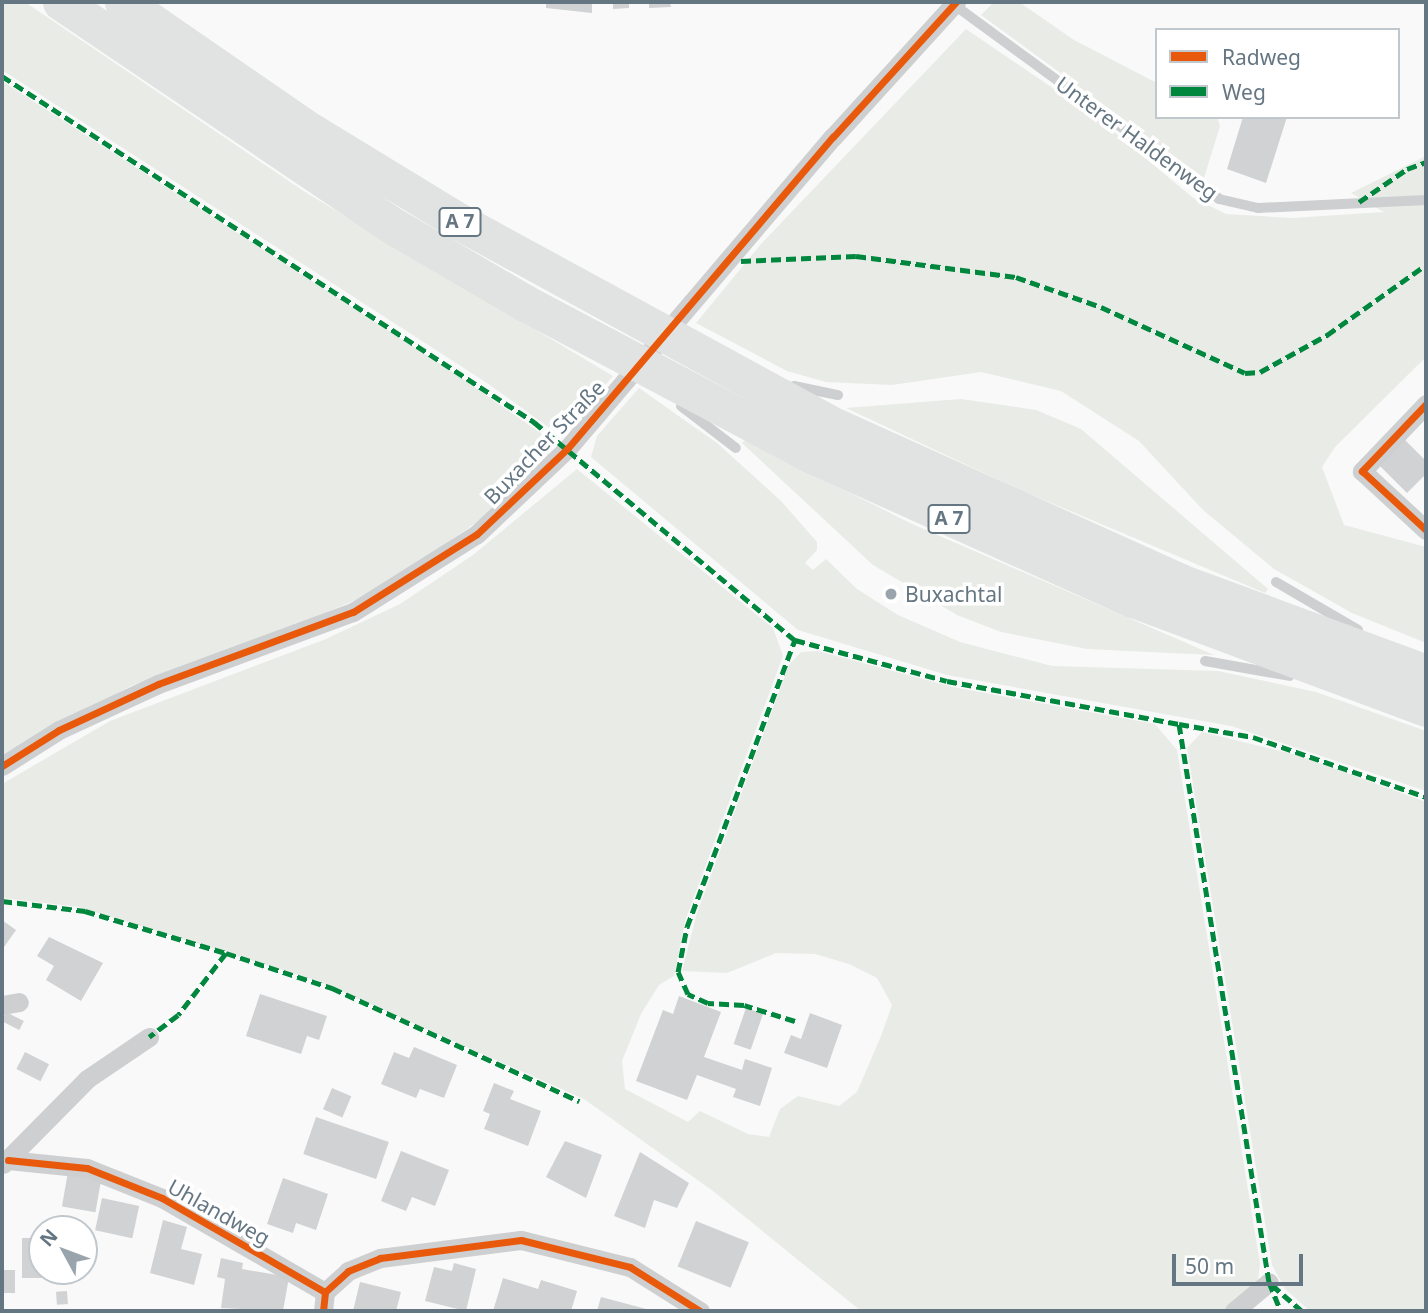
<!DOCTYPE html>
<html>
<head>
<meta charset="utf-8">
<style>
	body { margin:0 }
	#map { position:relative; width:1428px; height:1313px; overflow:hidden; background:#f9f9f9; font-family:"Noto Sans",sans-serif }
	div>[style] { position:absolute }
	[style*='--x'] { left:calc(var(--x)*1px); top:calc(var(--y)*1px); width:calc(var(--w)*1px); rotate:calc(var(--a)*1deg) }
	.green>* { inset:0; background:#e8ebe6 }
	.building>* { inset:0; background:#d0d2d3; transform-origin:0 0 }
	.lane>* { height:10px; margin:-5px; padding:0 5px; transform-origin:5px; border-radius:5px; background:#cecfd0 }
	.street>* { height:19px; margin:-9.5px; padding:0 9.5px; transform-origin:9.5px; border-radius:9.5px; background:#cecfd0 }
	.highway>* { height:37px; margin:-18.5px; padding:0 18.5px; transform-origin:18.5px; border-radius:18.5px; background:#e1e2e2 }
	.quiet>* { height:5px; margin-top:-2.5px; transform-origin:0; background:repeating-linear-gradient(90deg,#00873e 0 10px,transparent 0 15px) }
	.cycleway>* { height:7px; margin:-3.5px; padding:0 3.5px; transform-origin:3.5px; border-radius:3.5px; background:#e8590c }
	.dots>* { width:19px; height:19px; translate:-50% -50%; box-sizing:border-box; border:4px solid #fff; border-radius:50% }
	span { translate:-50% -50%; white-space:nowrap; text-align:center; line-height:1.15; -webkit-text-stroke:7px #fff; paint-order:stroke }
	.shield-label span { padding:2px 5px; background:#fff; border:2px solid; border-radius:5px; -webkit-text-stroke-width:0 }
	.shield-label { font-size:19px; color:#657683; font-weight:700 }
	.street-label { font-size:21px; color:#657683 }
	.poi-label { font-size:21px; color:#657683 }
	.left { translate:0 -50%; text-align:left }
	.frame { position:absolute; inset:0; border:4px solid #657683; pointer-events:none }
	.legend { position:absolute; left:1155px; top:28px; width:245px; height:91px; box-sizing:border-box; background:#fff; border:2px solid #c1c8cd; margin:0; padding:9px 12px; list-style:none; font-size:21px; color:#657683 }
	.legend li { display:flex; align-items:center; gap:14px; height:35px }
	.legend b { width:35px; border:2px solid #c1c8cd }
	.north { position:absolute; left:28px; top:1215px; width:70px; height:70px; box-sizing:border-box; background:#fff; border:2px solid #c1c8cd; border-radius:50%; rotate:311deg; font-size:19px; font-weight:700; line-height:28px; text-align:center; color:#657683 }
	.north::after { content:''; display:block; margin:auto; width:24px; height:32px; background:#99a4ac; clip-path:polygon(50% 0,100% 100%,50% 72%,0 100%) }
	.scale { position:absolute; left:1172px; top:1254px; width:131px; height:32px; box-sizing:border-box; border:4px solid #657683; border-top:0; padding-left:9px; font-size:21px; line-height:24px; white-space:nowrap; color:#657683; -webkit-text-stroke:5px #fff; paint-order:stroke }
</style>
</head>
<body>
<div id="map">
	<div class="green">
		<div style="clip-path:polygon(2px 2px,25px 2px,305px 192px,613px 376px,573px 423px,554px 431px,487px 383px,2px 70px)"></div>
		<div style="clip-path:polygon(994px 2px,1019px 2px,1074px 40px,1157px 83px,1157px 117px,1217px 117px,1220px 126px,1204px 178px,981px 15px)"></div>
		<div style="clip-path:polygon(966px 29px,1101px 121px,1192px 197px,1226px 214px,1292px 218px,1384px 212px,1351px 193px,1426px 156px,1426px 357px,1335px 447px,1322px 467px,1344px 525px,1426px 547px,1426px 643px,1352px 613px,1274px 569px,1203px 510px,1139px 441px,1061px 391px,981px 372px,892px 385px,826px 382px,787px 371px,696px 323px,761px 244px)"></div>
		<div style="clip-path:polygon(2px 81px,451px 371px,542px 434px,549px 446px,548px 456px,483px 518px,376px 591px,272px 636px,131px 686px,2px 755px)"></div>
		<div style="clip-path:polygon(639px 388px,717px 443px,781px 501px,817px 542px,817px 550px,805px 563px,813px 570px,826px 559px,857px 589px,898px 615px,960px 642px,1052px 666px,1218px 671px,1316px 692px,1426px 731px,1426px 791px,1231px 726px,947px 675px,798px 630px,591px 457px,597px 436px)"></div>
		<div style="clip-path:polygon(961px 399px,1036px 410px,1081px 429px,1268px 589px,1265px 593px,1018px 489px,846px 408px)"></div>
		<div style="clip-path:polygon(745px 440px,910px 523px,1214px 655px,1087px 649px,1001px 632px,957px 615px,873px 565px,742px 443px)"></div>
		<div style="clip-path:polygon(577px 469px,773px 628px,783px 656px,685px 921px,674px 976px,659px 985px,641px 1014px,622px 1061px,625px 1089px,688px 1122px,700px 1111px,748px 1134px,769px 1137px,780px 1109px,798px 1096px,839px 1106px,857px 1092px,881px 1036px,892px 1005px,877px 978px,849px 964px,815px 954px,776px 953px,727px 973px,682px 971px,697px 913px,789px 665px,801px 652px,818px 651px,953px 687px,1155px 724px,1177px 750px,1260px 1264px,1258px 1280px,1225px 1311px,861px 1311px,713px 1191px,584px 1099px,318px 981px,79px 907px,2px 898px,2px 784px,110px 721px,326px 639px,400px 604px,473px 555px)"></div>
		<div style="clip-path:polygon(1202px 732px,1297px 755px,1426px 802px,1426px 1311px,1310px 1311px,1285px 1289px,1272px 1265px,1187px 748px)"></div>
	</div>
	<div class="building">
		<div style="clip-path:polygon(546px 2px,592px 2px,592px 13px,546px 8px)"></div>
		<div style="clip-path:polygon(613px 2px,629px 2px,629px 8px,613px 9px)"></div>
		<div style="clip-path:polygon(649px 2px,670px 2px,671px 7px,649px 8px)"></div>
		<div style="clip-path:polygon(1243px 117px,1287px 117px,1266px 183px,1227px 169px)"></div>
		<div style="clip-path:polygon(1404px 439px,1426px 461px,1426px 474px,1407px 493px,1376px 462px)"></div>
		<div style="clip-path:polygon(2px 920px,16px 930px,2px 950px)"></div>
		<div style="clip-path:polygon(49px 937px,103px 963px,81px 1001px,46px 980px,54px 966px,37px 956px)"></div>
		<div style="clip-path:polygon(260px 994px,327px 1016px,319px 1040px,307px 1036px,301px 1054px,246px 1036px)"></div>
		<div style="clip-path:polygon(679px 996px,721px 1012px,704px 1057px,742px 1070px,745px 1059px,772px 1068px,760px 1106px,733px 1097px,736px 1089px,697px 1075px,687px 1100px,636px 1081px,663px 1010px,673px 1014px)"></div>
		<div style="left:746px;top:1008px;width:18px;height:38px;rotate:19deg"></div>
		<div style="left:6px;top:1012px;width:20px;height:10px;rotate:27deg"></div>
		<div style="clip-path:polygon(810px 1013px,842px 1025px,827px 1068px,784px 1053px,791px 1035px,801px 1039px)"></div>
		<div style="clip-path:polygon(414px 1047px,457px 1065px,444px 1098px,420px 1089px,416px 1098px,381px 1084px,394px 1052px,409px 1058px)"></div>
		<div style="left:25px;top:1052px;width:27px;height:19px;rotate:27deg"></div>
		<div style="clip-path:polygon(494px 1083px,514px 1091px,510px 1099px,541px 1111px,528px 1146px,484px 1129px,490px 1114px,483px 1111px)"></div>
		<div style="left:332px;top:1088px;width:21px;height:23px;rotate:23deg"></div>
		<div style="left:316px;top:1117px;width:77px;height:39px;rotate:19deg"></div>
		<div style="clip-path:polygon(565px 1141px,602px 1155px,586px 1198px,546px 1177px)"></div>
		<div style="clip-path:polygon(401px 1151px,449px 1170px,435px 1206px,412px 1197px,406px 1211px,381px 1201px)"></div>
		<div style="clip-path:polygon(640px 1152px,689px 1183px,677px 1208px,654px 1200px,645px 1228px,614px 1216px)"></div>
		<div style="left:68px;top:1172px;width:34px;height:35px;rotate:10deg"></div>
		<div style="clip-path:polygon(283px 1178px,328px 1194px,316px 1230px,296px 1223px,293px 1233px,267px 1224px)"></div>
		<div style="left:102px;top:1198px;width:38px;height:33px;rotate:12deg"></div>
		<div style="clip-path:polygon(163px 1220px,187px 1227px,181px 1249px,202px 1254px,194px 1285px,150px 1273px)"></div>
		<div style="left:696px;top:1221px;width:57px;height:49px;rotate:22deg"></div>
		<div style="clip-path:polygon(22px 1238px,42px 1238px,42px 1271px,56px 1271px,56px 1278px,22px 1278px)"></div>
		<div style="clip-path:polygon(221px 1258px,243px 1263px,242px 1269px,289px 1277px,283px 1311px,221px 1308px,225px 1279px,217px 1277px)"></div>
		<div style="clip-path:polygon(454px 1263px,476px 1269px,466px 1311px,425px 1301px,434px 1267px,452px 1271px)"></div>
		<div style="left:2px;top:1270px;width:13px;height:23px"></div>
		<div style="clip-path:polygon(503px 1278px,538px 1289px,541px 1280px,577px 1291px,571px 1311px,493px 1311px)"></div>
		<div style="clip-path:polygon(360px 1282px,401px 1292px,396px 1311px,353px 1311px)"></div>
		<div style="left:67px;top:1291px;width:13px;height:11px;rotate:86deg"></div>
		<div style="clip-path:polygon(601px 1297px,650px 1310px,650px 1311px,597px 1311px)"></div>
	</div>
	<div class="lane">
		<div style="--x:953;--y:4;--w:330;--a:36.2"></div>
		<div style="--x:1219;--y:199;--w:40;--a:13"></div>
		<div style="--x:1258;--y:208;--w:168;--a:-2.7"></div>
		<div style="--x:794;--y:386;--w:45;--a:11.6"></div>
		<div style="--x:681;--y:406;--w:69;--a:37.4"></div>
		<div style="--x:1276;--y:582;--w:95;--a:30.3"></div>
		<div style="--x:1205;--y:661;--w:86;--a:10"></div>
	</div>
	<div class="street">
		<div style="--x:1426;--y:404;--w:93;--a:133.7"></div>
		<div style="--x:1362;--y:471;--w:87;--a:42.7"></div>
		<div style="--x:2;--y:766;--w:67;--a:-32.3"></div>
		<div style="--x:59;--y:730;--w:109;--a:-24.9"></div>
		<div style="--x:158;--y:684;--w:208;--a:-20.3"></div>
		<div style="--x:353;--y:612;--w:146;--a:-32.2"></div>
		<div style="--x:477;--y:534;--w:124;--a:-43.4"></div>
		<div style="--x:567;--y:449;--w:410;--a:-49.6"></div>
		<div style="--x:833;--y:137;--w:183;--a:-47.7"></div>
		<div style="--x:2;--y:1005;--w:17;--a:-10"></div>
		<div style="--x:8;--y:1160;--w:79;--a:5.8"></div>
		<div style="--x:87;--y:1168;--w:81;--a:21.8"></div>
		<div style="--x:162;--y:1198;--w:188;--a:30"></div>
		<div style="--x:3;--y:1164;--w:120;--a:-45.3"></div>
		<div style="--x:87;--y:1079;--w:75;--a:-34.1"></div>
		<div style="--x:323;--y:1311;--w:19;--a:-84"></div>
		<div style="--x:325;--y:1292;--w:31;--a:-42"></div>
		<div style="--x:348;--y:1271;--w:35;--a:-22"></div>
		<div style="--x:380;--y:1258;--w:142;--a:-7.3"></div>
		<div style="--x:521;--y:1240;--w:112;--a:13.9"></div>
		<div style="--x:630;--y:1267;--w:83;--a:32.2"></div>
		<div style="--x:1234;--y:1311;--w:45;--a:-39.6"></div>
	</div>
	<div class="highway">
		<div style="--x:61;--y:2;--w:403;--a:34"></div>
		<div style="--x:395;--y:227;--w:151;--a:30.3"></div>
		<div style="--x:525;--y:303;--w:325;--a:27.9"></div>
		<div style="--x:812;--y:455;--w:352;--a:24.2"></div>
		<div style="--x:1133;--y:599;--w:313;--a:20.4"></div>
		<div style="--x:123;--y:2;--w:220;--a:34.6"></div>
		<div style="--x:304;--y:127;--w:180;--a:31.4"></div>
		<div style="--x:458;--y:221;--w:419;--a:28.6"></div>
		<div style="--x:826;--y:422;--w:388;--a:24.3"></div>
		<div style="--x:1180;--y:582;--w:262;--a:20.3"></div>
	</div>
	<div class="quiet">
		<div style="--x:2;--y:76;--w:635;--a:33.04"></div>
		<div style="--x:534;--y:422;--w:340;--a:39.9"></div>
		<div style="--x:795;--y:640;--w:157;--a:15.1"></div>
		<div style="--x:947;--y:681;--w:236;--a:10.5"></div>
		<div style="--x:1179;--y:724;--w:565;--a:80.84"></div>
		<div style="--x:1269;--y:1282;--w:31;--a:68"></div>
		<div style="--x:1359;--y:202;--w:58;--a:-34.5"></div>
		<div style="--x:1407;--y:169;--w:20;--a:-20"></div>
		<div style="--x:741;--y:261;--w:115;--a:-2.5"></div>
		<div style="--x:856;--y:256;--w:161;--a:7.5"></div>
		<div style="--x:1016;--y:277;--w:90;--a:19.4"></div>
		<div style="--x:1101;--y:307;--w:158;--a:24.6"></div>
		<div style="--x:1245;--y:373;--w:15;--a:-4"></div>
		<div style="--x:1260;--y:372;--w:77;--a:-28.9"></div>
		<div style="--x:1327;--y:335;--w:121;--a:-35.3"></div>
		<div style="--x:1179;--y:724;--w:75;--a:10"></div>
		<div style="--x:1253;--y:737;--w:183;--a:19.1"></div>
		<div style="--x:2;--y:901;--w:84;--a:6.9"></div>
		<div style="--x:85;--y:911;--w:147;--a:16.6"></div>
		<div style="--x:226;--y:953;--w:78;--a:127.7"></div>
		<div style="--x:178;--y:1015;--w:36;--a:143"></div>
		<div style="--x:226;--y:953;--w:112;--a:18.3"></div>
		<div style="--x:332;--y:988;--w:272;--a:24.6"></div>
		<div style="--x:795;--y:1021;--w:53;--a:-162.6"></div>
		<div style="--x:744;--y:1005;--w:36;--a:-177"></div>
		<div style="--x:708;--y:1003;--w:22;--a:-156"></div>
		<div style="--x:688;--y:994;--w:24;--a:-114"></div>
		<div style="--x:678;--y:972;--w:46;--a:-78.7"></div>
		<div style="--x:687;--y:927;--w:307;--a:-69.4"></div>
		<div style="--x:1272;--y:1285;--w:40;--a:41"></div>
	</div>
	<div class="cycleway">
		<div style="--x:1426;--y:404;--w:93;--a:133.7"></div>
		<div style="--x:1362;--y:471;--w:87;--a:42.7"></div>
		<div style="--x:2;--y:766;--w:67;--a:-32.3"></div>
		<div style="--x:59;--y:730;--w:109;--a:-24.9"></div>
		<div style="--x:158;--y:684;--w:208;--a:-20.3"></div>
		<div style="--x:353;--y:612;--w:146;--a:-32.2"></div>
		<div style="--x:477;--y:534;--w:124;--a:-43.4"></div>
		<div style="--x:567;--y:449;--w:410;--a:-49.6"></div>
		<div style="--x:833;--y:137;--w:183;--a:-47.7"></div>
		<div style="--x:8;--y:1160;--w:79;--a:5.8"></div>
		<div style="--x:87;--y:1168;--w:81;--a:21.8"></div>
		<div style="--x:162;--y:1198;--w:188;--a:30"></div>
		<div style="--x:323;--y:1311;--w:19;--a:-84"></div>
		<div style="--x:325;--y:1292;--w:31;--a:-42"></div>
		<div style="--x:348;--y:1271;--w:35;--a:-22"></div>
		<div style="--x:380;--y:1258;--w:142;--a:-7.3"></div>
		<div style="--x:521;--y:1240;--w:112;--a:13.9"></div>
		<div style="--x:630;--y:1267;--w:83;--a:32.2"></div>
	</div>
	<div class="dots">
		<div style="left:891px;top:594px;background:#99a4ac"></div>
	</div>
	<div class="shield-label">
		<span style="left:460px;top:222px">A 7</span>
		<span style="left:949px;top:519px">A 7</span>
	</div>
	<div class="street-label">
		<span style="left:1137px;top:138px;rotate:36deg">Unterer Haldenweg</span>
		<span style="left:544px;top:442px;rotate:-46deg">Buxacher Straße</span>
		<span style="left:219px;top:1212px;rotate:29deg">Uhlandweg</span>
	</div>
	<div class="poi-label">
		<span class="left" style="left:905px;top:594px">Buxachtal</span>
	</div>
	<div class="frame"></div>
	<ul class="legend">
	<li><b style="height:9px;background:#e8590c"></b>Radweg</li>
	<li><b style="height:9px;background:#00873e"></b>Weg</li>
	</ul>
	<div class="north">N</div>
	<div class="scale">50 m</div>
</div>
</body>
</html>
